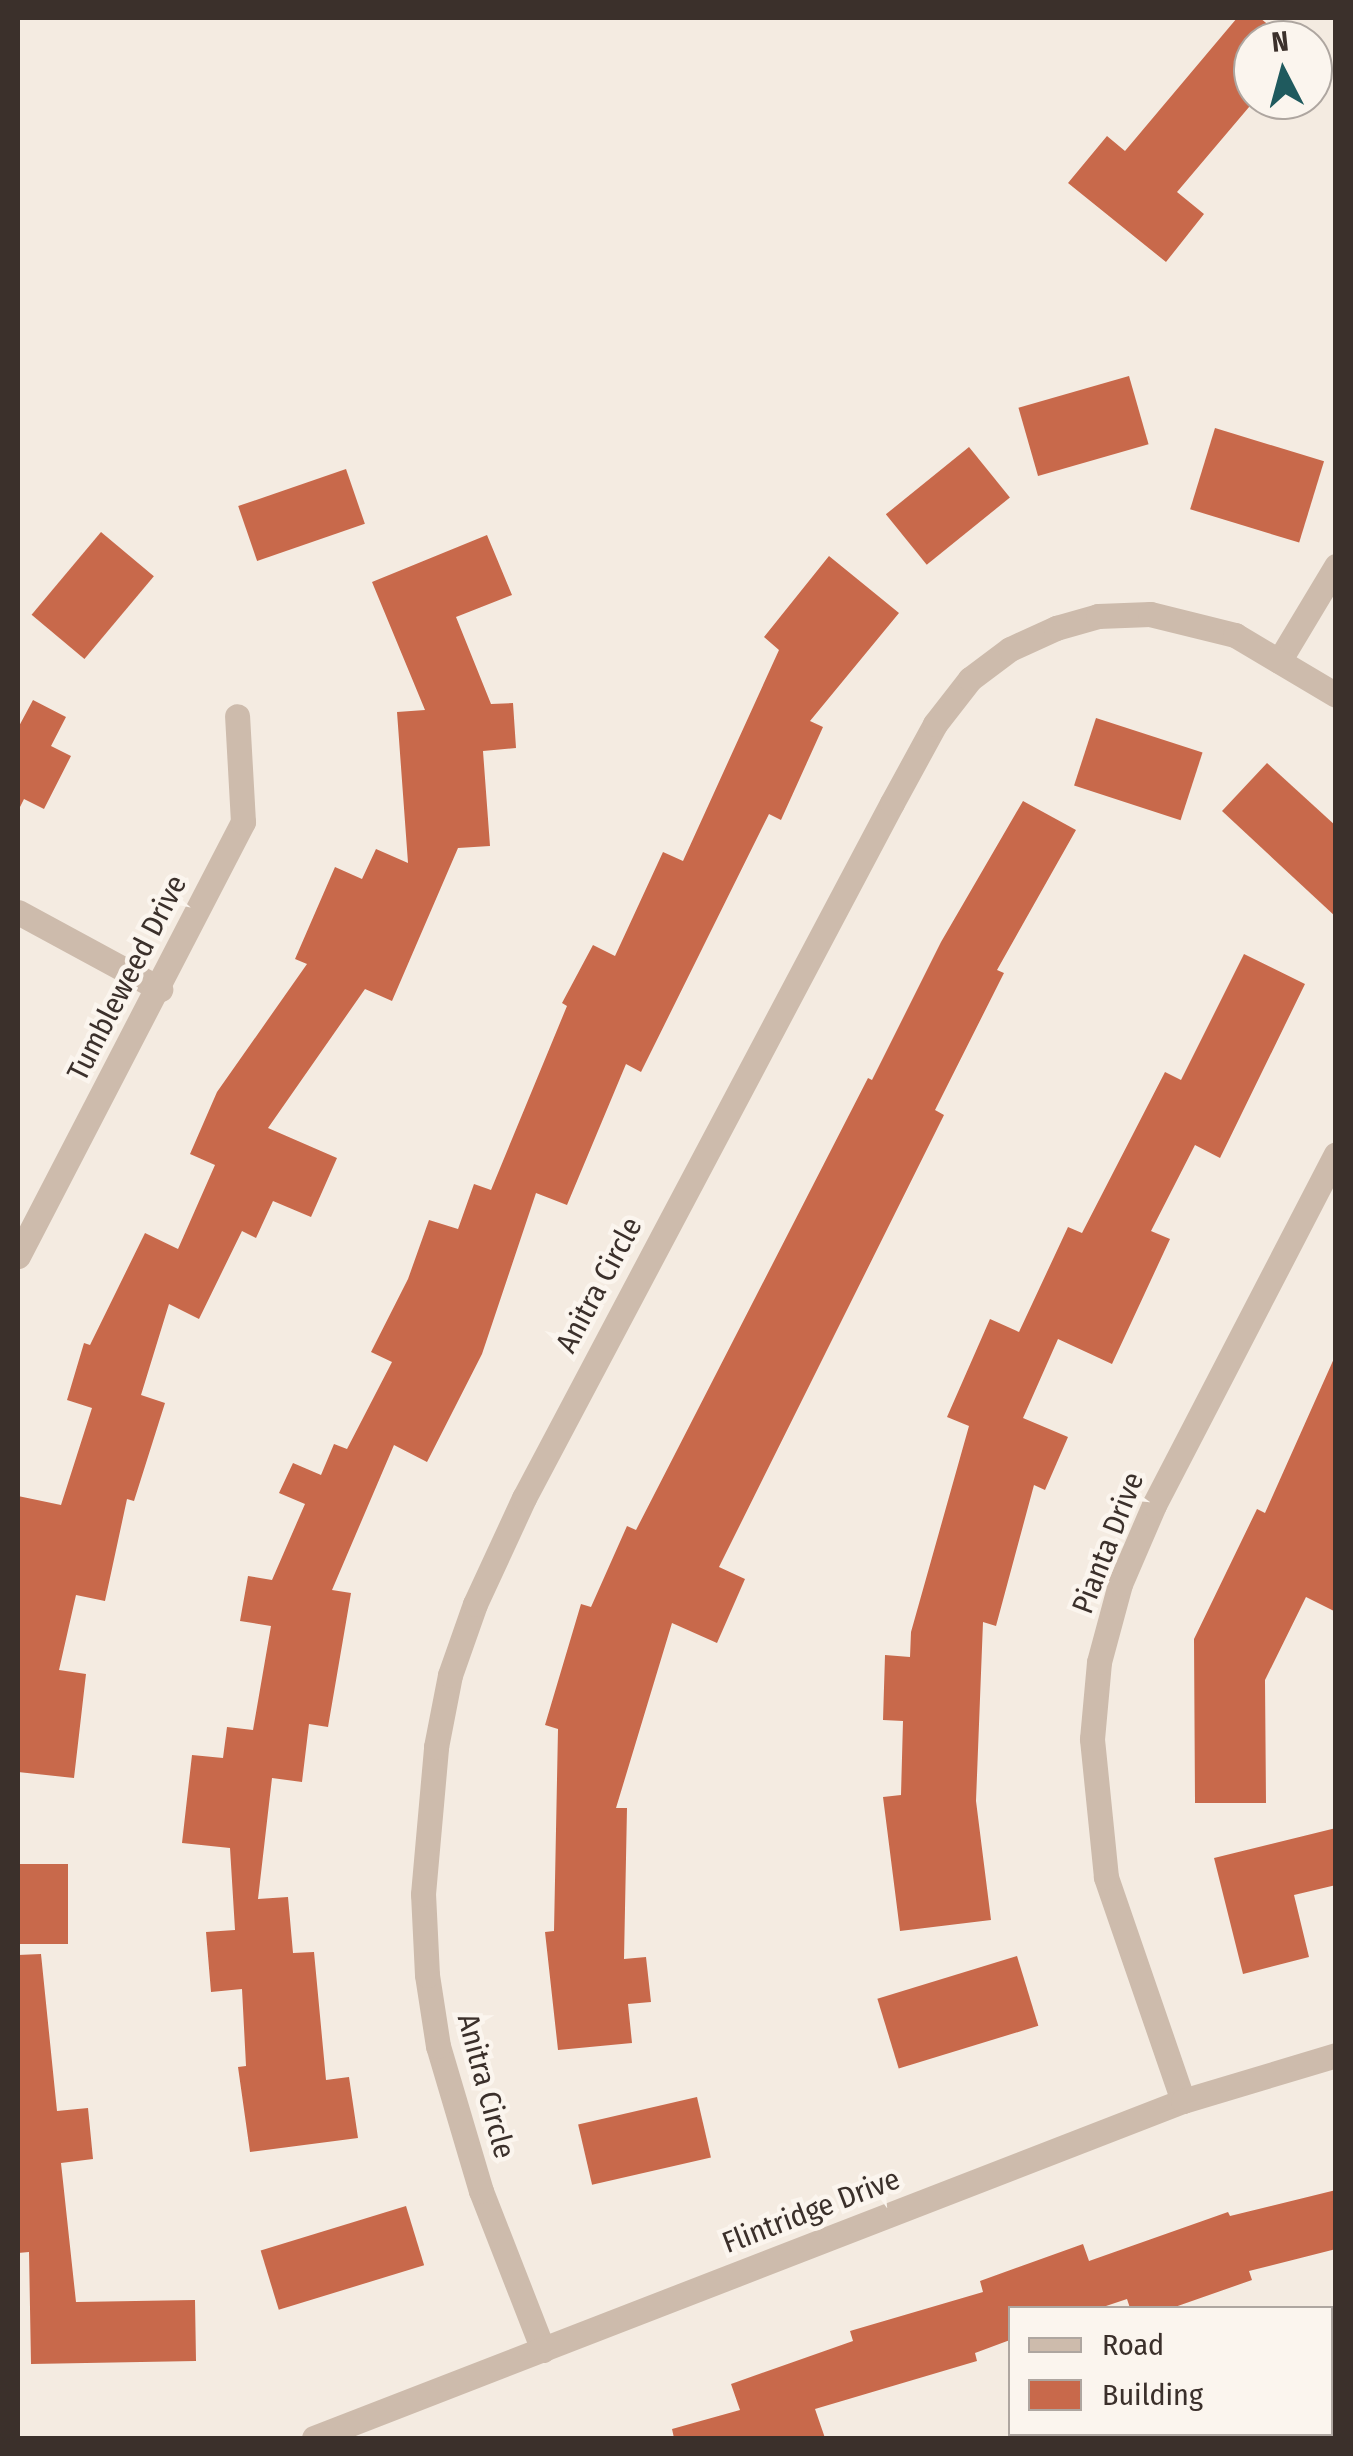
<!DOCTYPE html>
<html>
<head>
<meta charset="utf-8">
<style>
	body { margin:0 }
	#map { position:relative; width:1353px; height:2456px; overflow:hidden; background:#f4ebe1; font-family:"Fira Sans Condensed",sans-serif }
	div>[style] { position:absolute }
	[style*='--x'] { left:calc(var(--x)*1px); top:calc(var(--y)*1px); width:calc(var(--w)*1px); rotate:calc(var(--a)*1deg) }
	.building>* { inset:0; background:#c8694b; transform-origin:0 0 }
	.minor>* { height:25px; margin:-12.5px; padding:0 12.5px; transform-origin:12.5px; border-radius:12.5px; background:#cdbbac }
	span { translate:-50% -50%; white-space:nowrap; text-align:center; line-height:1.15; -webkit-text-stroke:9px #fbf5ee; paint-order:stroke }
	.street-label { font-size:30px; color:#3b302b }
	.frame { position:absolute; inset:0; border:20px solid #3b302b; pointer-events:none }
	.legend { position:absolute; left:1008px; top:2306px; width:325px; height:130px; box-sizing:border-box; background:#fbf5ee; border:2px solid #aea6a0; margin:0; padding:12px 18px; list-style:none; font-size:30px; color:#3b302b }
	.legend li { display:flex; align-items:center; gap:20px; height:50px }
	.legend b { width:50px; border:2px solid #aea6a0 }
	.north { position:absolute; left:1233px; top:20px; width:100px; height:100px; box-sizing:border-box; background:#fbf5ee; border:2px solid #aea6a0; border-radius:50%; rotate:354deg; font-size:28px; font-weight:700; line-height:40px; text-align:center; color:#3b302b }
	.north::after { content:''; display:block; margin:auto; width:35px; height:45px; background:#1f5a5e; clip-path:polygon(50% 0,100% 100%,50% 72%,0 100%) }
</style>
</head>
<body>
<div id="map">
	<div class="building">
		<div style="clip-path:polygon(1237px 18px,1260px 18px,1287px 40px,1253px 40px,1255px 100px,1177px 192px,1204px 214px,1166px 262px,1068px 183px,1107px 136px,1125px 151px)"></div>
		<div style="left:1129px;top:376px;width:71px;height:115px;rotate:74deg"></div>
		<div style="left:1215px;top:428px;width:114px;height:85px;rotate:17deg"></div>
		<div style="left:969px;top:447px;width:65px;height:107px;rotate:51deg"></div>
		<div style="left:346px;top:469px;width:58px;height:114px;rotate:71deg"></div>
		<div style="left:101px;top:532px;width:69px;height:108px;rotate:40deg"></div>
		<div style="clip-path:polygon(487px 535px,512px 595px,456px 617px,491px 704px,513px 703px,516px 748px,483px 751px,490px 846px,458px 848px,392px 1001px,365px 989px,268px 1128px,337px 1158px,311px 1217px,273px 1201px,256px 1238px,242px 1231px,199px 1319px,169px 1304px,141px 1395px,165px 1403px,134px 1501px,127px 1499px,105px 1601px,76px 1595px,59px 1670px,86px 1674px,74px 1778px,18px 1772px,18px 1496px,61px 1505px,92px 1408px,67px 1400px,84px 1343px,90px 1345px,145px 1233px,178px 1249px,215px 1165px,190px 1154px,217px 1092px,307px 964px,295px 959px,335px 867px,362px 879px,376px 849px,408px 863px,397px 712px,425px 710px,372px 582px)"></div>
		<div style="clip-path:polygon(829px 556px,899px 613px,810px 721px,823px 727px,781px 820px,769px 814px,641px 1072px,626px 1064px,567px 1205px,536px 1193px,482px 1354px,427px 1462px,394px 1445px,332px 1590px,351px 1593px,328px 1727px,309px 1724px,302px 1782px,272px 1778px,258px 1899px,288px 1897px,293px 1953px,314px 1952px,326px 2080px,349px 2077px,358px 2138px,250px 2152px,238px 2067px,246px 2066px,242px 1989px,211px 1992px,206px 1932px,235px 1930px,230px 1848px,182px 1843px,192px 1755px,223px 1758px,227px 1727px,253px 1730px,271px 1626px,240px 1621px,248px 1576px,272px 1580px,305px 1504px,279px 1493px,293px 1463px,321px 1475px,334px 1444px,347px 1449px,392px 1362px,371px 1352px,408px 1279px,429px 1220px,458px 1229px,474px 1184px,491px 1190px,567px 1006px,562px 1003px,593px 945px,615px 956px,663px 852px,683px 861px,779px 650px,764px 637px)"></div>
		<div style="clip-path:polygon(33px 700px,66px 717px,51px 746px,71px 756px,44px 809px,24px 799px,18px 811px,18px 728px)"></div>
		<div style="left:1096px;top:718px;width:112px;height:71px;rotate:18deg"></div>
		<div style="clip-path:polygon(1267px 763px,1336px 826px,1336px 917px,1222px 811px)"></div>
		<div style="clip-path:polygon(1023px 801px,1076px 830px,997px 970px,1004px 973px,935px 1110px,944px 1115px,719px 1567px,745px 1579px,717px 1643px,672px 1623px,616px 1808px,627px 1808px,624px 1959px,646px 1957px,651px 2002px,628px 2004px,632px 2043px,558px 2050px,545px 1932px,554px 1931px,558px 1729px,545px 1725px,581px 1604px,591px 1607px,627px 1526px,636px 1530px,868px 1078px,872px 1080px,941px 942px)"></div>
		<div style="clip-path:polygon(1244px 954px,1305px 984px,1220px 1158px,1195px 1145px,1151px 1231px,1170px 1239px,1112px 1364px,1058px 1339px,1023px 1418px,1068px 1437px,1045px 1490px,1034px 1485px,996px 1626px,983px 1622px,976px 1801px,991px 1920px,900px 1931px,883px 1797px,901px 1795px,903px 1721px,883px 1720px,885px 1655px,910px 1657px,911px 1632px,969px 1426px,947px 1417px,990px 1319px,1019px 1332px,1068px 1227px,1082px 1233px,1165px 1072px,1181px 1080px)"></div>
		<div style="clip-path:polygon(1336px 1354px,1336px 1612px,1306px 1597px,1265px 1680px,1266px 1803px,1195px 1803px,1194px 1639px,1257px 1509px,1265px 1513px)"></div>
		<div style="clip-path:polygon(1336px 1828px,1336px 1885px,1294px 1895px,1309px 1957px,1243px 1974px,1214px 1858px)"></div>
		<div style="left:18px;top:1864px;width:50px;height:80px"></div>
		<div style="clip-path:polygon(41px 1954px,57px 2111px,88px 2108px,93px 2159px,61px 2163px,76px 2302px,195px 2300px,196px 2361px,31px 2364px,29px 2252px,18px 2253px,18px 1955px)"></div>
		<div style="left:1017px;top:1956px;width:73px;height:146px;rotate:73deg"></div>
		<div style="left:697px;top:2097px;width:62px;height:122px;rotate:77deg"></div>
		<div style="clip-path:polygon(1336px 2190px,1336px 2249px,1249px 2271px,1252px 2280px,1172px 2308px,1130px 2308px,1127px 2299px,1100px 2308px,1010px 2308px,1010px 2340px,975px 2353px,977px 2361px,815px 2409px,825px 2438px,674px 2438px,672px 2429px,740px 2410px,731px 2384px,853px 2341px,850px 2331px,983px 2292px,980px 2281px,1083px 2244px,1089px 2261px,1228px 2212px,1230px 2216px)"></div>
		<div style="left:406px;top:2206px;width:62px;height:152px;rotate:73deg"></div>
	</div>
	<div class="minor">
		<div style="--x:1279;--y:661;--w:111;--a:-59"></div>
		<div style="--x:18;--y:912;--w:162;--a:28.5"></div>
		<div style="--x:18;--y:1256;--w:489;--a:-62.6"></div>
		<div style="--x:243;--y:822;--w:106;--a:-93.2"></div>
		<div style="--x:1183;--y:2101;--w:237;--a:-109"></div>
		<div style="--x:1106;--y:1877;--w:139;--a:-95.8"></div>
		<div style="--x:1092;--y:1739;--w:77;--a:-84.8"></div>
		<div style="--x:1099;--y:1662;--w:81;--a:-74.9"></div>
		<div style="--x:1120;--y:1584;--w:86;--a:-66.7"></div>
		<div style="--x:1154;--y:1505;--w:395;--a:-62.6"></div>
		<div style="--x:543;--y:2350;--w:171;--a:-111.3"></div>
		<div style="--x:481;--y:2191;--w:151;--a:-106.5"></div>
		<div style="--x:438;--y:2046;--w:72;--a:-98.8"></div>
		<div style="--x:427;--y:1975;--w:81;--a:-92.8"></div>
		<div style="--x:423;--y:1894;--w:148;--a:-84.9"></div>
		<div style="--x:436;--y:1747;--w:73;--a:-79"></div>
		<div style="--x:450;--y:1675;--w:75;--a:-70.6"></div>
		<div style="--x:475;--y:1604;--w:117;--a:-65.2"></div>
		<div style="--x:524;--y:1498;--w:786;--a:-62.1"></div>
		<div style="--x:892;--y:803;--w:90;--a:-61.4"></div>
		<div style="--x:935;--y:724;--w:57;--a:-52.1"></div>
		<div style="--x:970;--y:679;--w:50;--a:-36.9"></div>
		<div style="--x:1010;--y:649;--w:51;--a:-24.5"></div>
		<div style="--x:1056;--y:628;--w:44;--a:-15.9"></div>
		<div style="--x:1098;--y:616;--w:52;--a:-2.2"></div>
		<div style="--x:1150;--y:614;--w:88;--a:13.9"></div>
		<div style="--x:1235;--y:635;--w:117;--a:30.7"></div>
		<div style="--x:314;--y:2438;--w:932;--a:-21.2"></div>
		<div style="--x:1183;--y:2101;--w:160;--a:-16.7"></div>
	</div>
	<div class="street-label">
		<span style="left:127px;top:978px;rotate:-63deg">Tumbleweed Drive</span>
		<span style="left:599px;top:1285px;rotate:-62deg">Anitra Circle</span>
		<span style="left:1108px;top:1543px;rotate:-69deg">Pianta Drive</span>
		<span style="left:486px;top:2086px;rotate:75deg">Anitra Circle</span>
		<span style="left:811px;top:2211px;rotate:-21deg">Flintridge Drive</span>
	</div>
	<div class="frame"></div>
	<ul class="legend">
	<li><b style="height:12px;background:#cdbbac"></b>Road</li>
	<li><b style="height:28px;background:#c8694b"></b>Building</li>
	</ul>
	<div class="north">N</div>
</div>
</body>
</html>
